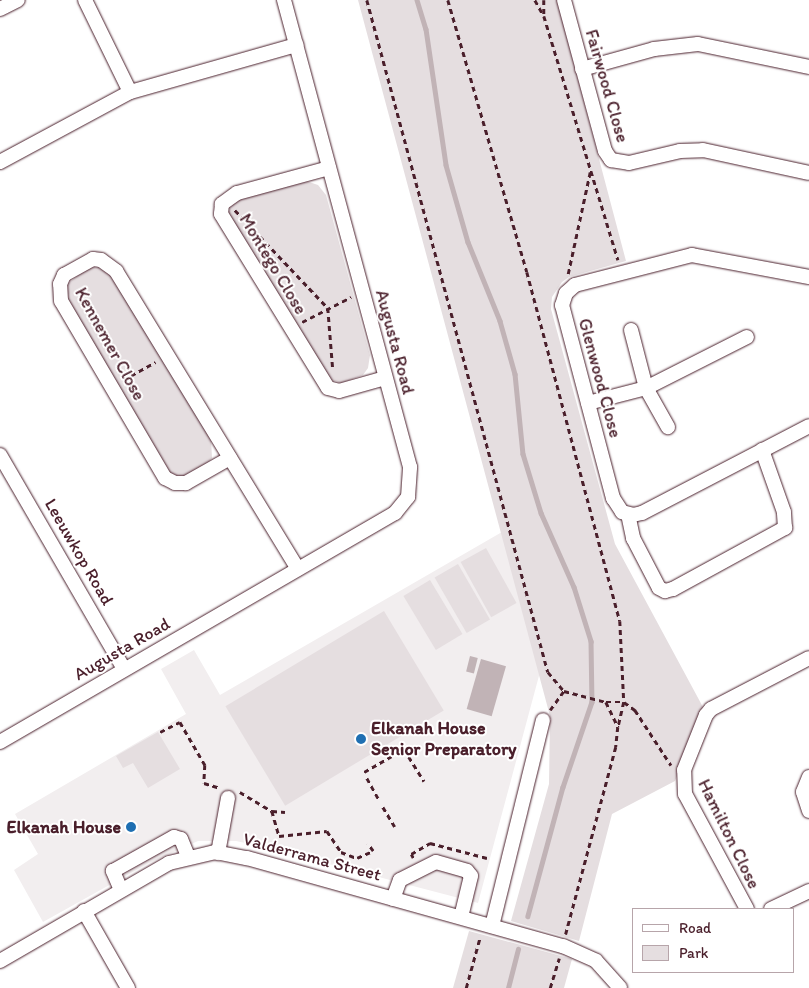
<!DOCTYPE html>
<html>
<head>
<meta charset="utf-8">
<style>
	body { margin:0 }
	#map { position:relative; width:809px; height:988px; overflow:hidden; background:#fff; font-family:Itim,sans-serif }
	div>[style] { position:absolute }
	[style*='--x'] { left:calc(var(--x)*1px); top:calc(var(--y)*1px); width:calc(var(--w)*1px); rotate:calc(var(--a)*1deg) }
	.built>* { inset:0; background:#f2eeef }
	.green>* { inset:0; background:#e5dee0; transform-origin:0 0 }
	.water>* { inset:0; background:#c1b3b6; transform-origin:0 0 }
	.stream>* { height:4.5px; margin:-2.25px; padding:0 2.25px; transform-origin:2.25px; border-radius:2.25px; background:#c1b3b6 }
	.path>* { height:2.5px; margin-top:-1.25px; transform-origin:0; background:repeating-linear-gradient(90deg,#4a1f2b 0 5px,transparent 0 9px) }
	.roads { filter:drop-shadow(0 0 1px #4a1f2b) drop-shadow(0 0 1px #4a1f2b) }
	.minor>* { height:14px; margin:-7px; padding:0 7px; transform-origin:7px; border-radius:7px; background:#fff }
	.dots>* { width:14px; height:14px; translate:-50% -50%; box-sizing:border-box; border:2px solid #fff; border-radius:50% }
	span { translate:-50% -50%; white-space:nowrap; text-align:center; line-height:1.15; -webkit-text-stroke:4px #fff; paint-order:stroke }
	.street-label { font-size:18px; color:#4a1f2b }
	.poi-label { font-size:18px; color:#4a1f2b; font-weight:700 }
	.left { translate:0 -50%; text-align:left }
	.right { translate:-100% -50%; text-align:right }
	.legend { position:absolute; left:632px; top:908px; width:162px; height:65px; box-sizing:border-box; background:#fff; border:1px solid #b7a5aa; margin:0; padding:6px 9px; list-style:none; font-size:15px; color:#4a1f2b }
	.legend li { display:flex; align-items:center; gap:10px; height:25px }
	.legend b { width:25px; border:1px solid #b7a5aa }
</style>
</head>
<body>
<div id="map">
	<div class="built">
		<div style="clip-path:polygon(502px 532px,540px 672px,478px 903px,264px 847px,236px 841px,198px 841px,149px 863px,43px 922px,14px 870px,38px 854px,15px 814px,186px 714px,161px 669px,194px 650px,220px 695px)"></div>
	</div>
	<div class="green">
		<div style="clip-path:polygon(358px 0,557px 0,626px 261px,569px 277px,562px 282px,552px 297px,551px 309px,615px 544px,704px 709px,675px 781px,612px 814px,579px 941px,511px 921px,549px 784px,550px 716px)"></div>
		<div style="clip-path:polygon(306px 181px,318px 185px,326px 195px,370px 355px,368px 368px,363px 375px,342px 383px,331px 380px,228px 214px,232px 203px,237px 200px)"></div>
		<div style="clip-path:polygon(89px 267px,99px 268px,110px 275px,211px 438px,212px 458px,207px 464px,184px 477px,171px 474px,69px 302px,67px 284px)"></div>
		<div style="left:486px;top:548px;width:63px;height:29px;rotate:61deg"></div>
		<div style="left:458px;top:564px;width:64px;height:27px;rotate:60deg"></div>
		<div style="left:430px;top:580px;width:63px;height:31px;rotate:59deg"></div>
		<div style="left:384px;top:611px;width:116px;height:185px;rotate:59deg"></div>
		<div style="clip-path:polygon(158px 732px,180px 769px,148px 788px,133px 763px,123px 768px,116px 756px)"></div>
		<div style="clip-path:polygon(469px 931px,572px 959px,564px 988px,453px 988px)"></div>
	</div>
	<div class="water">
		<div style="left:470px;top:656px;width:8px;height:16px;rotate:14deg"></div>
		<div style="left:481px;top:659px;width:26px;height:52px;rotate:16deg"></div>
	</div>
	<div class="stream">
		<div style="--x:417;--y:0;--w:30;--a:73"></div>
		<div style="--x:426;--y:29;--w:137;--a:81.6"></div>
		<div style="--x:446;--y:165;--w:80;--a:74.1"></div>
		<div style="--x:468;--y:242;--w:85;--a:67.9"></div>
		<div style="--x:500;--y:321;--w:55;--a:74.2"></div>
		<div style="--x:515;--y:374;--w:80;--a:84.3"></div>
		<div style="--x:523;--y:454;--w:62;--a:73"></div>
		<div style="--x:541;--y:513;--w:81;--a:66"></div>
		<div style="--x:574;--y:587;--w:57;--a:72.5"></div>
		<div style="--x:591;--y:641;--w:61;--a:89.1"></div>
		<div style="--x:592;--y:702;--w:90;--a:108.8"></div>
		<div style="--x:563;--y:787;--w:134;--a:105.2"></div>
		<div style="--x:508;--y:988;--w:40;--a:-75.6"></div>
	</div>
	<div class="path">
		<div style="--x:367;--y:0;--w:696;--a:74.93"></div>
		<div style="--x:548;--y:672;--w:25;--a:50"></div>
		<div style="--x:564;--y:691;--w:43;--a:14.7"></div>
		<div style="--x:606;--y:702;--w:28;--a:64"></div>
		<div style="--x:618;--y:727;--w:20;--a:96"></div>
		<div style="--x:616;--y:747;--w:194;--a:105"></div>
		<div style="--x:448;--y:0;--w:283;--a:73.8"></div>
		<div style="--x:527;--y:272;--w:361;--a:75.1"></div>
		<div style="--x:620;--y:621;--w:81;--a:87.2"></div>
		<div style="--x:624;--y:702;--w:26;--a:103"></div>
		<div style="--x:535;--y:0;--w:18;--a:61"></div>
		<div style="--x:544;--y:16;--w:255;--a:73.1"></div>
		<div style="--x:544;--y:0;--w:14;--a:90"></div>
		<div style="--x:235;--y:210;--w:135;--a:46.5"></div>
		<div style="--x:328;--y:308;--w:62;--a:85.4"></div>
		<div style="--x:568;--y:274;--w:104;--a:-77.8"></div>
		<div style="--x:302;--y:322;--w:55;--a:-27"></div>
		<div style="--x:123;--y:380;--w:37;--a:-29"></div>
		<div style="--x:606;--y:702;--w:18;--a:0"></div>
		<div style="--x:624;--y:702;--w:14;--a:36"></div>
		<div style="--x:635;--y:710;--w:66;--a:56.8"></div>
		<div style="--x:550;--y:710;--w:24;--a:-54"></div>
		<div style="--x:160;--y:732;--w:22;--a:-27"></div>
		<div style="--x:180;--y:722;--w:50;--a:59.8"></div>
		<div style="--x:205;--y:765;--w:18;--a:93"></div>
		<div style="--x:204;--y:783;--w:17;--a:17"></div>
		<div style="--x:364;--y:772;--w:46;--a:-29.9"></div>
		<div style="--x:404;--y:749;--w:38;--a:58"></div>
		<div style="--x:367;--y:778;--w:26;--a:61"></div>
		<div style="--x:240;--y:792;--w:37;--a:31"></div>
		<div style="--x:272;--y:811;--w:13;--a:4"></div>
		<div style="--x:383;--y:807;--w:23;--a:59"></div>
		<div style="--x:272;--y:811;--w:26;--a:74"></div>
		<div style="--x:279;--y:836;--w:48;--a:-5.9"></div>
		<div style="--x:327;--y:831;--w:25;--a:56"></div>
		<div style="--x:341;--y:852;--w:17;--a:21"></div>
		<div style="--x:357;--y:858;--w:17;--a:-24"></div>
		<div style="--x:373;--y:851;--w:9;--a:-126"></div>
		<div style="--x:413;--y:858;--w:4;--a:-117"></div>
		<div style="--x:411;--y:854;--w:22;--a:-30"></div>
		<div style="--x:430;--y:843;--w:59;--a:14.7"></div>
		<div style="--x:466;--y:988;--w:53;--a:-74.6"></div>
		<div style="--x:550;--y:988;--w:31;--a:-73"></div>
	</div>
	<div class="roads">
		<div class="minor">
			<div style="--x:85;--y:0;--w:102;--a:63.9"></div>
			<div style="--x:564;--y:0;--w:156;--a:74.8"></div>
			<div style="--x:605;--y:151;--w:11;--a:56"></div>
			<div style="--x:611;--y:160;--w:18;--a:9"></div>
			<div style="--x:629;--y:163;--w:52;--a:-13.2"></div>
			<div style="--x:680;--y:151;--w:23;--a:-2"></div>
			<div style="--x:703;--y:150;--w:108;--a:12.2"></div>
			<div style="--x:0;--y:9;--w:20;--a:-27"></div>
			<div style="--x:582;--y:69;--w:75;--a:-15.5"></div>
			<div style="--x:654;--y:49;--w:44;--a:-6.5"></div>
			<div style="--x:698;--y:44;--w:113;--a:11.7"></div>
			<div style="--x:0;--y:162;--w:148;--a:-28.3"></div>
			<div style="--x:130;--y:92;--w:173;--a:-15.8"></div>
			<div style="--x:329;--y:168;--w:95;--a:164.8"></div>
			<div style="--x:237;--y:193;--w:19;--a:144"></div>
			<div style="--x:222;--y:204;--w:10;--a:96"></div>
			<div style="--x:221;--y:214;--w:204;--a:58.4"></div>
			<div style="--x:328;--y:388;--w:11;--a:15"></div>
			<div style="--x:339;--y:391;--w:48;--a:-15.8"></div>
			<div style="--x:809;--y:277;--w:119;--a:-169.4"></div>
			<div style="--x:692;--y:255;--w:121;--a:165.6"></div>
			<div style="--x:575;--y:285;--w:12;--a:138"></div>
			<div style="--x:566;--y:293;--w:13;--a:108"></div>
			<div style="--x:562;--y:305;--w:200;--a:75.2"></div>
			<div style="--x:613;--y:498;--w:17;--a:57"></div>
			<div style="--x:622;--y:512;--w:11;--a:15"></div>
			<div style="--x:633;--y:515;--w:9;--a:-13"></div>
			<div style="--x:642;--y:513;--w:188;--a:-27.5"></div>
			<div style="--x:631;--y:330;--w:60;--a:75.5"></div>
			<div style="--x:646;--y:388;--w:45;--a:60.6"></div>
			<div style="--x:588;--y:403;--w:60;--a:-14.5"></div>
			<div style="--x:646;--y:388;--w:113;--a:-26.8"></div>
			<div style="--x:0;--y:455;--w:247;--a:59.9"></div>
			<div style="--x:230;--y:458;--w:51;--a:150.4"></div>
			<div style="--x:186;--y:483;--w:11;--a:180"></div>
			<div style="--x:175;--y:483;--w:11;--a:-153"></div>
			<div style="--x:165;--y:478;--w:205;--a:-120.4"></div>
			<div style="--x:61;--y:301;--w:17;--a:-93"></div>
			<div style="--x:60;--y:284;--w:10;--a:-66"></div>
			<div style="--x:64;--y:275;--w:33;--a:-29"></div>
			<div style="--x:93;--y:259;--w:8;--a:7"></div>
			<div style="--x:101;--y:260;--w:19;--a:36"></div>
			<div style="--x:116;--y:271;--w:349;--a:58.6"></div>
			<div style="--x:628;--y:514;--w:25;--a:78"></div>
			<div style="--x:633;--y:538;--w:56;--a:62.5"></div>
			<div style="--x:659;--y:588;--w:7;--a:27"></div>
			<div style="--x:665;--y:591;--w:8;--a:-14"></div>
			<div style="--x:673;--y:589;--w:128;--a:-28.6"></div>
			<div style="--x:785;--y:528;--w:16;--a:-94"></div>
			<div style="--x:784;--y:512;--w:66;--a:-109.5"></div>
			<div style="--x:0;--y:742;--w:457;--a:-30.1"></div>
			<div style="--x:395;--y:513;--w:21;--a:-51"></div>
			<div style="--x:408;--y:497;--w:30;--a:-86"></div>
			<div style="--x:410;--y:467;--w:484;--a:-105.1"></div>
			<div style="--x:809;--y:777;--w:16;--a:112"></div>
			<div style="--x:803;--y:792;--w:20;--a:72"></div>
			<div style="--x:218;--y:853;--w:56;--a:-79.7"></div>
			<div style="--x:121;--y:890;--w:21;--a:-113"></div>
			<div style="--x:113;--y:871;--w:70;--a:-29.1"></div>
			<div style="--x:174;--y:837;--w:7;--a:16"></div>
			<div style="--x:181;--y:839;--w:18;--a:68"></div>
			<div style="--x:393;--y:899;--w:20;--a:-70"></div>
			<div style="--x:400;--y:880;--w:40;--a:-26.6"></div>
			<div style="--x:436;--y:862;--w:32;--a:16"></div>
			<div style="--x:467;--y:871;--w:6;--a:51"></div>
			<div style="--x:471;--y:876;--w:42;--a:103.7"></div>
			<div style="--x:747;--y:909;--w:131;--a:-118.3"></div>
			<div style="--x:685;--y:794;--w:24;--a:-92"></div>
			<div style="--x:684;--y:770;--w:59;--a:-68.2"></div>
			<div style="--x:706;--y:715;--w:8;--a:-50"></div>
			<div style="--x:711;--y:709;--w:110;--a:-27.5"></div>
			<div style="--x:771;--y:909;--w:42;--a:-25.3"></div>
			<div style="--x:84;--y:911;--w:89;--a:60.3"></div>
			<div style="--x:492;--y:926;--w:212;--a:-76.1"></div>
			<div style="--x:0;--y:961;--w:195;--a:-30.1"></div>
			<div style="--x:169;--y:863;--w:47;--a:-13.4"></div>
			<div style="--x:215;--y:852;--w:33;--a:11"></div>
			<div style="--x:247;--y:858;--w:328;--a:15.6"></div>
			<div style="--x:563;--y:946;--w:36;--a:24"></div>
			<div style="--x:596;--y:961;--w:36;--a:48"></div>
		</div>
	</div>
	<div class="dots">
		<div style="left:361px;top:739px;background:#1f6fb2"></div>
		<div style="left:131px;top:827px;background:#1f6fb2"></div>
	</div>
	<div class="street-label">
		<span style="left:607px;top:86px;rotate:74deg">Fairwood Close</span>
		<span style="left:273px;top:264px;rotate:59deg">Montego Close</span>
		<span style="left:395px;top:342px;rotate:75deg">Augusta Road</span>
		<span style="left:110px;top:344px;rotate:61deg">Kennemer Close</span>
		<span style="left:600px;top:378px;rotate:75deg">Glenwood Close</span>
		<span style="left:79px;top:552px;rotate:60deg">Leeuwkop Road</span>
		<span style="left:122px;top:649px;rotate:-30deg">Augusta Road</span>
		<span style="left:729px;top:834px;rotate:64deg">Hamilton Close</span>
		<span style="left:312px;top:857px;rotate:15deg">Valderrama Street</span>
	</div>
	<div class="poi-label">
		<span class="left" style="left:371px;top:739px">Elkanah House<br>Senior Preparatory</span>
		<span class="right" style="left:121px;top:827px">Elkanah House</span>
	</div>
	<ul class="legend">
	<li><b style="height:6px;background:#fff"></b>Road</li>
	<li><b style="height:14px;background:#e5dee0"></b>Park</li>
	</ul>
</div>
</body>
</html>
